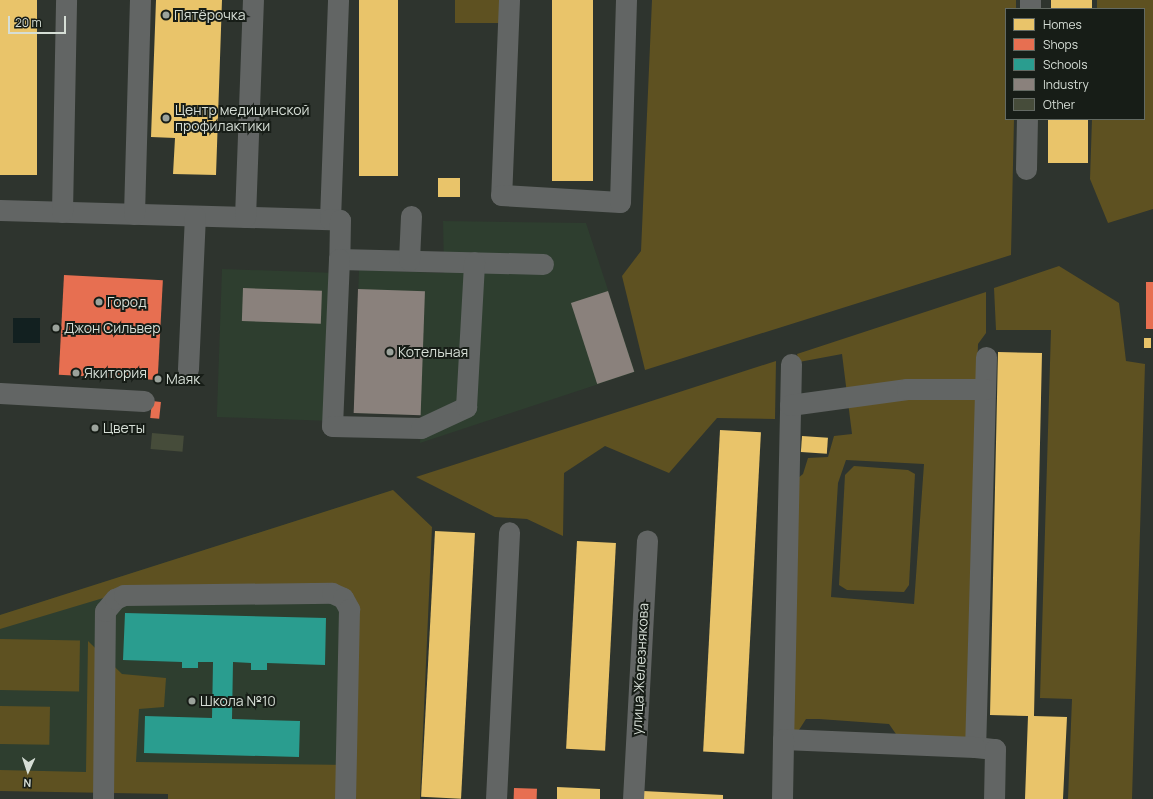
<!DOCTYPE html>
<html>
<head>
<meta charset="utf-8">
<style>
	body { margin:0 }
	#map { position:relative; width:1153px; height:799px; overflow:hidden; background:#2e342e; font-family:Manrope,sans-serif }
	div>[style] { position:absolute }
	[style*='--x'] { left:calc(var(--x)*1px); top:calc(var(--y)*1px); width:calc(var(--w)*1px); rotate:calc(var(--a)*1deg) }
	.built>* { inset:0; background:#2e3e2f; transform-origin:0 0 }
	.green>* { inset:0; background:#5e5121; transform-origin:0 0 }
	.water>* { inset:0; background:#122020; transform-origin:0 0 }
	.homes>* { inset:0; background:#e9c46a; transform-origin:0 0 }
	.shops>* { inset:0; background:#e76f51; transform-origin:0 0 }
	.schools>* { inset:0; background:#2a9d8f }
	.industry>* { inset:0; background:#8a817c; transform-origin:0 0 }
	.building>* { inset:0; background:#464c3a; transform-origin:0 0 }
	.minor>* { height:21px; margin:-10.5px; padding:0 10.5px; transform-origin:10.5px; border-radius:10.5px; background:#626564 }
	.dots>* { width:11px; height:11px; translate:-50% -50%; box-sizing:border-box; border:2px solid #171d17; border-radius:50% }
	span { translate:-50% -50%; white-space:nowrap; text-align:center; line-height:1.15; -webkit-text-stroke:4px #171d17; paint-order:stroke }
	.poi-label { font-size:14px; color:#d6ded6 }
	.left { translate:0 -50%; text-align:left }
	.street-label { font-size:14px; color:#d6ded6 }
	.legend { position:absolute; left:1005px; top:8px; width:140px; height:112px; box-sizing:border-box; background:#171d17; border:1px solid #636a63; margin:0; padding:5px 7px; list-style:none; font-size:12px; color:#d6ded6 }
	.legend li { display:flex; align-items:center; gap:8px; height:20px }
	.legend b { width:20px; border:1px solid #636a63 }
	.north { position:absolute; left:8px; top:751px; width:40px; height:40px; -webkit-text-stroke:3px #171d17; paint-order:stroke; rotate:183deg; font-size:11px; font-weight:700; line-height:16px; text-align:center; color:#d6ded6 }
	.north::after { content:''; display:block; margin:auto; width:14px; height:18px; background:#d6ded6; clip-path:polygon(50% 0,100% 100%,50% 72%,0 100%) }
	.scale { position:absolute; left:8px; top:16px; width:58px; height:18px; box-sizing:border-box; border:2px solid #d6ded6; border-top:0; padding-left:5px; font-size:12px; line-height:14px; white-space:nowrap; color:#d6ded6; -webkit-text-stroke:3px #171d17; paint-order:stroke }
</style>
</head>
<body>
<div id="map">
	<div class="built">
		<div style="clip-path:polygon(443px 221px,586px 223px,635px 372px,420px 443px,421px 415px,354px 413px,359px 270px,444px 273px)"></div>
		<div style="left:222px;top:269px;width:108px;height:148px;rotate:2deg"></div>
		<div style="clip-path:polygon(393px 490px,381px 799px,171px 799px,171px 791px,0 788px,0 615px)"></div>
	</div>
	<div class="green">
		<div style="left:455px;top:0;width:45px;height:23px"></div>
		<div style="clip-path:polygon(652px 0,1016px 0,1016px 9px,1006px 9px,1006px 119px,1014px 119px,1011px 255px,645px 370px,622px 276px,641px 251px)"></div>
		<div style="clip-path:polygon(1097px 0,1153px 0,1153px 209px,1108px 223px,1090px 179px,1092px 119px,1144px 119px,1144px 9px,1097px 9px)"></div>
		<div style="clip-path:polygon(1059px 266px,1119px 303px,1126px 361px,1145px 364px,1132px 799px,1068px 799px,1072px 699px,1040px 698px,1051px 330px,996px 330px,994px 288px)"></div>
		<div style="clip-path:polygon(evenodd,986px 292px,986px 333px,978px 344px,966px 740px,898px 737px,889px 724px,819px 719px,806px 719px,797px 733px,787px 732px,793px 482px,803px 474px,808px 458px,828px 457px,834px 436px,852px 434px,842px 354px,799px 362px,797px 354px,986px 292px,846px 460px,924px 464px,914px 604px,831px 597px,838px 483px,846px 460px)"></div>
		<div style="clip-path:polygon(776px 361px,775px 419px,717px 418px,669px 473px,605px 446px,564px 473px,563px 536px,527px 519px,495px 517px,416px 477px)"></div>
		<div style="clip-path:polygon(854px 466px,908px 470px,915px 474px,909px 585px,904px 592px,847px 590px,839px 585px,845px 475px)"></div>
		<div style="clip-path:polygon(393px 490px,432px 527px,420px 799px,168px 799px,168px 794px,0 791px,0 770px,86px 772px,88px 641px,122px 674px,166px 678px,164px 707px,139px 709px,136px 762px,351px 765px,348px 594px,130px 590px,0 629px,0 615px)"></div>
		<div style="left:0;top:639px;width:80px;height:51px;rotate:1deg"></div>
		<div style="left:0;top:706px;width:50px;height:38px;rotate:1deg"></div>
	</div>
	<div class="water">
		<div style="left:13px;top:318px;width:27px;height:25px"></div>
	</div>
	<div class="homes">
		<div style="left:0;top:0;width:37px;height:175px"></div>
		<div style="clip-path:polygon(156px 0,222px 0,216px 175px,173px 174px,175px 138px,151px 137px)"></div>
		<div style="left:359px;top:0;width:39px;height:176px"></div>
		<div style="left:552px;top:0;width:41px;height:181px"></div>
		<div style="left:1051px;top:0;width:41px;height:9px"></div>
		<div style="left:1048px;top:119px;width:40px;height:44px"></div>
		<div style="left:438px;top:178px;width:22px;height:19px"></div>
		<div style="left:1144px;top:338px;width:7px;height:10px"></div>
		<div style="clip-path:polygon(998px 352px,1042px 353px,1034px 716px,1067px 717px,1063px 799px,1025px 799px,1028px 716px,990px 715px)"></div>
		<div style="left:720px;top:430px;width:41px;height:322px;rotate:3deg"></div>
		<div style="left:802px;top:436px;width:26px;height:16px;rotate:4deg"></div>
		<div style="left:435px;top:531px;width:40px;height:266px;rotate:3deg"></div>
		<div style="left:577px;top:541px;width:39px;height:208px;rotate:3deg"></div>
		<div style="clip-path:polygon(557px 787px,600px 789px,600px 799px,557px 799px)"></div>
		<div style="clip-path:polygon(643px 791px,723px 795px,723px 799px,643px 799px)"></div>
	</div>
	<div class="shops">
		<div style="left:64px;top:275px;width:99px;height:100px;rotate:3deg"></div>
		<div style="left:1146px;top:282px;width:7px;height:47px"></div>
		<div style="left:152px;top:401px;width:9px;height:17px;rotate:6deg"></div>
		<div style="left:514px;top:788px;width:23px;height:11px;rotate:2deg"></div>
	</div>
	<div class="schools">
		<div style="clip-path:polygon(125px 613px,326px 618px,325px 665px,267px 663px,267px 670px,251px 670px,251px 663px,233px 662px,232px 719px,300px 721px,299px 757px,144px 753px,145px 716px,212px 718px,213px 662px,198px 662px,198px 668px,182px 668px,182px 662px,123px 660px)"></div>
	</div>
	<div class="industry">
		<div style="left:243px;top:288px;width:79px;height:33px;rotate:2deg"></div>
		<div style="left:358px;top:289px;width:67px;height:124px;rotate:2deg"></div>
		<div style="left:608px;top:291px;width:85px;height:39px;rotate:72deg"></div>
	</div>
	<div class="building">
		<div style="left:152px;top:433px;width:32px;height:16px;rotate:5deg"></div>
	</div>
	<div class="minor">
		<div style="--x:509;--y:0;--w:195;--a:92.3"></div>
		<div style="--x:501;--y:195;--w:119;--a:3.4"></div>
		<div style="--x:620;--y:202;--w:202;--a:-88.3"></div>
		<div style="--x:1030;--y:9;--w:9;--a:-90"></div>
		<div style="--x:1026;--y:169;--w:50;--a:-88.9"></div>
		<div style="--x:0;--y:210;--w:330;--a:1.6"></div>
		<div style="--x:330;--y:219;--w:219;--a:-87.9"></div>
		<div style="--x:62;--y:212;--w:212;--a:-88.9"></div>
		<div style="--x:134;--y:214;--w:214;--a:-88.4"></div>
		<div style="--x:245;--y:217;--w:217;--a:-87.9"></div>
		<div style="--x:330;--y:219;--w:10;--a:6"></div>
		<div style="--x:340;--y:220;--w:39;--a:91"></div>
		<div style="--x:339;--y:259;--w:204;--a:1.4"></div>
		<div style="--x:339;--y:259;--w:167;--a:92.4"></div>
		<div style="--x:332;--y:426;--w:89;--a:1.3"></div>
		<div style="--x:421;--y:428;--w:50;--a:-25"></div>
		<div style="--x:466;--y:407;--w:145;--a:-86.8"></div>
		<div style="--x:409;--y:260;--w:44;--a:-87.4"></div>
		<div style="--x:986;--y:357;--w:390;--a:91.6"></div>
		<div style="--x:975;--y:747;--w:20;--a:6"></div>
		<div style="--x:995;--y:749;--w:50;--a:91.1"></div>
		<div style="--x:791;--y:364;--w:375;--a:91.2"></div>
		<div style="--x:783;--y:739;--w:192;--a:2.4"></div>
		<div style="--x:188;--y:369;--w:153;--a:-87.4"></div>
		<div style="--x:0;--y:393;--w:144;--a:3.2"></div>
		<div style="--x:790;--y:405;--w:118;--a:-7.8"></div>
		<div style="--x:907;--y:389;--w:78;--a:0"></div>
		<div style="--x:103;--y:799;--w:188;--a:-89.4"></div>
		<div style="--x:105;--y:611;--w:16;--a:-50"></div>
		<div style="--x:115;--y:599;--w:10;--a:-24"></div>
		<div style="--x:124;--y:595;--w:208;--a:-0.6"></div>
		<div style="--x:332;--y:593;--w:12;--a:24"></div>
		<div style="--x:343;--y:598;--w:13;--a:61"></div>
		<div style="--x:349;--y:609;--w:190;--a:91.2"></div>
		<div style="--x:496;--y:799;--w:267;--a:-87.2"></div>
		<div style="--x:633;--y:799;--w:259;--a:-86.9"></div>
		<div style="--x:782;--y:799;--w:60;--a:-89"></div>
	</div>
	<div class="dots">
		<div style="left:166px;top:15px;background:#9ba29b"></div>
		<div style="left:166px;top:118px;background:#9ba29b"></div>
		<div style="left:99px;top:302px;background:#9ba29b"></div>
		<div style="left:56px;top:328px;background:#9ba29b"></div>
		<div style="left:390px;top:352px;background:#9ba29b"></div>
		<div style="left:76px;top:373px;background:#9ba29b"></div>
		<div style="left:158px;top:379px;background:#9ba29b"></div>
		<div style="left:95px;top:428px;background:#9ba29b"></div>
		<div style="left:192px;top:701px;background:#9ba29b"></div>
	</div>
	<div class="poi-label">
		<span class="left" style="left:174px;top:15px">Пятёрочка</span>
		<span class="left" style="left:175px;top:118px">Центр медицинской<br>профилактики</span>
		<span class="left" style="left:107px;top:302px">Город</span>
		<span class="left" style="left:64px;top:328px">Джон Сильвер</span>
		<span class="left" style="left:398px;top:352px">Котельная</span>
		<span class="left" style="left:84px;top:373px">Якитория</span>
		<span class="left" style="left:166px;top:379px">Маяк</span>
		<span class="left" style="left:103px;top:428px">Цветы</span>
		<span class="left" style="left:200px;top:701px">Школа №10</span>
	</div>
	<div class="street-label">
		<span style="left:640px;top:669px;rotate:-87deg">улица Железнякова</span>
	</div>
	<ul class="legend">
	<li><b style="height:11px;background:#e9c46a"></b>Homes</li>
	<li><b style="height:11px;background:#e76f51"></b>Shops</li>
	<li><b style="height:11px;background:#2a9d8f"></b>Schools</li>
	<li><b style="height:11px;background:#8a817c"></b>Industry</li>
	<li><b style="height:11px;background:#464c3a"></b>Other</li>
	</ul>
	<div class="north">N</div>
	<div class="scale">20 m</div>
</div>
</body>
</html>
